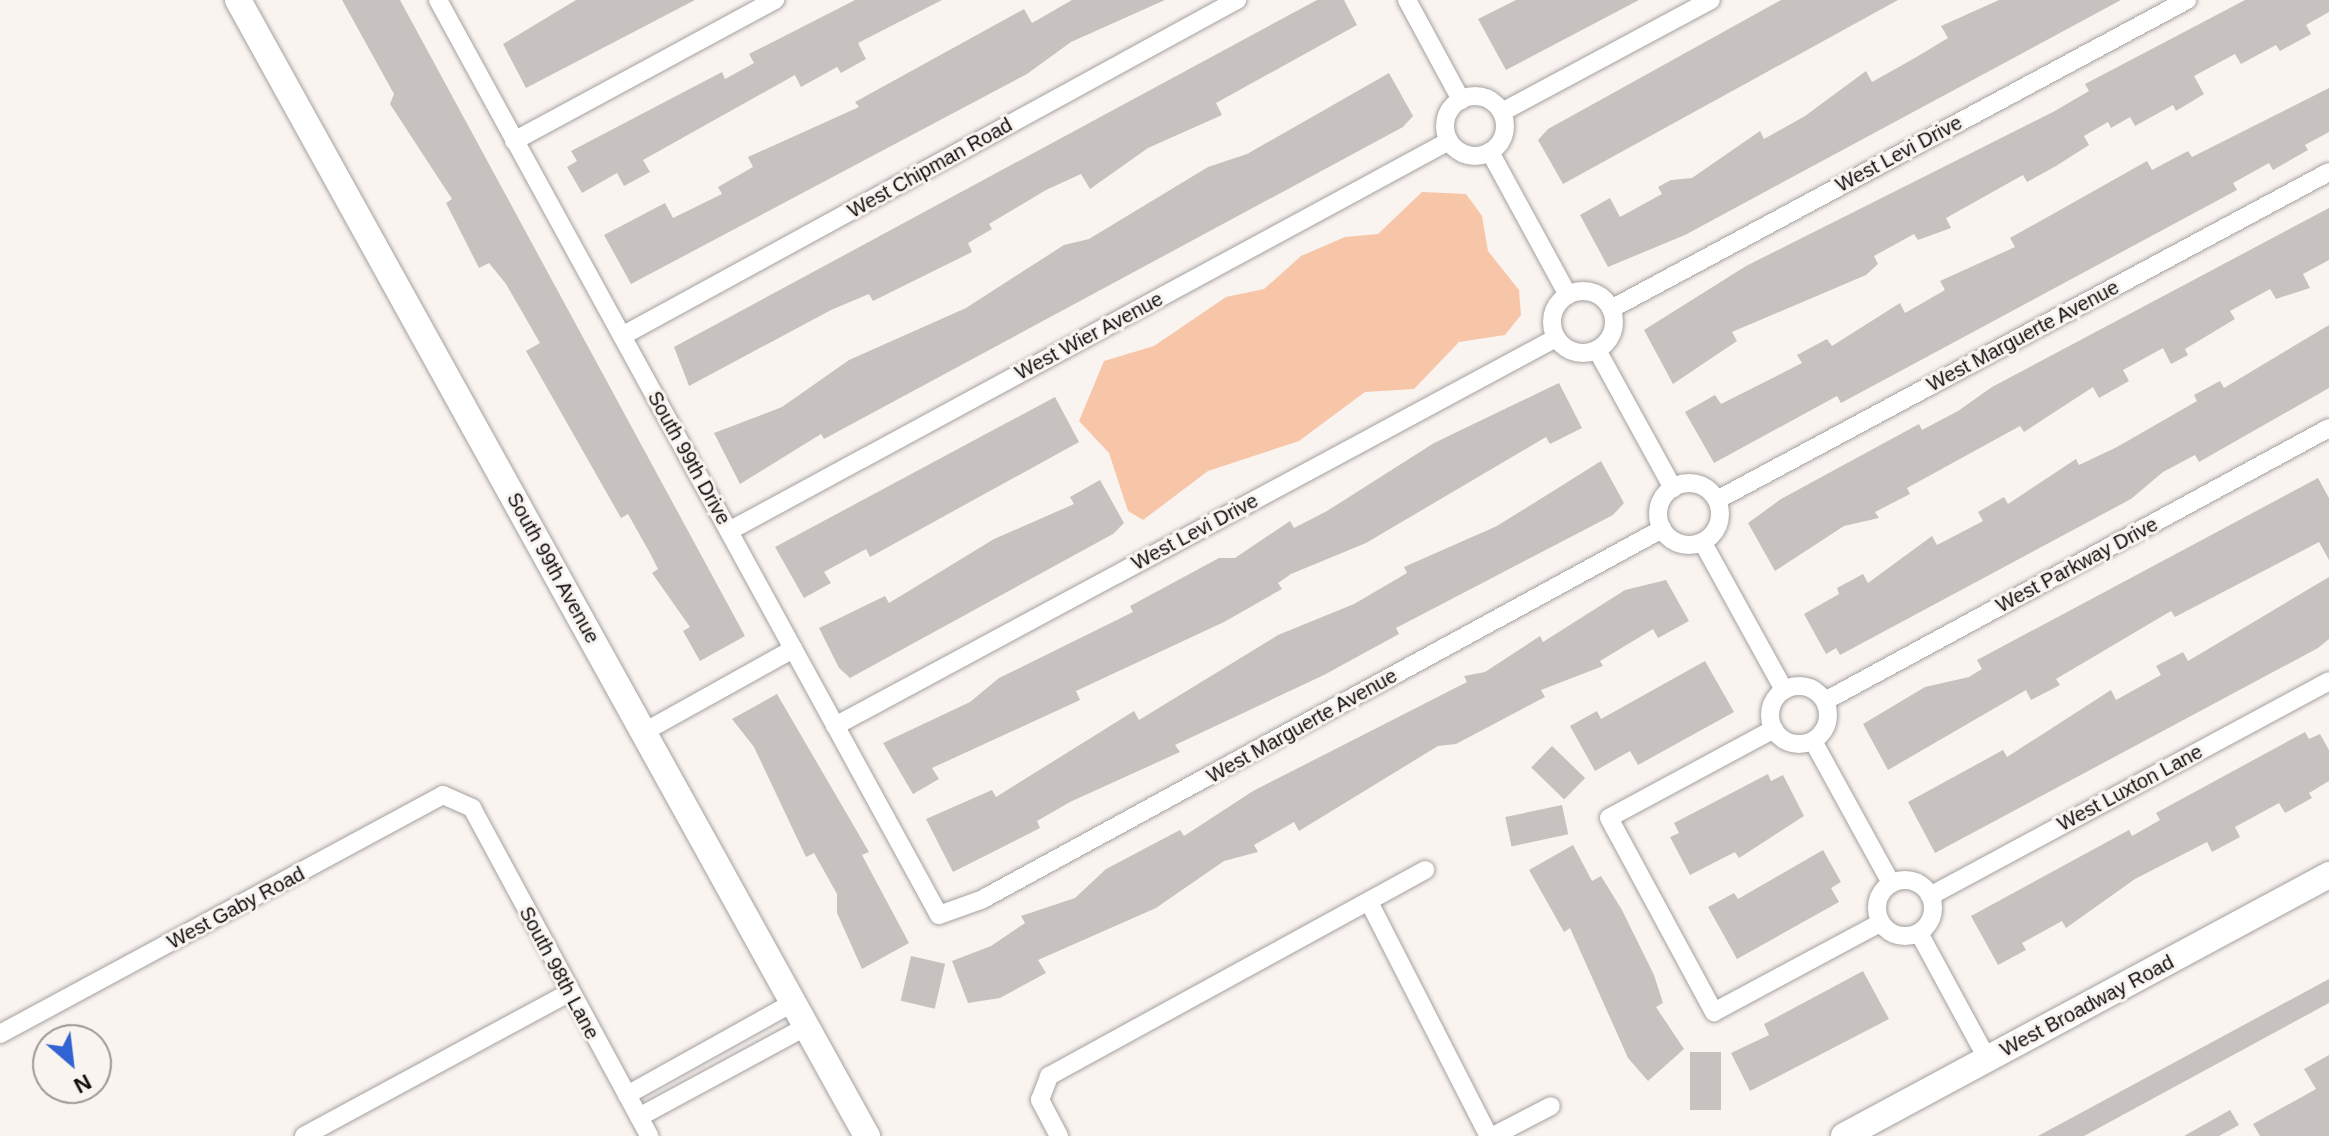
<!DOCTYPE html>
<html>
<head>
<meta charset="utf-8">
<style>
	body { margin:0 }
	#map { position:relative; width:2329px; height:1136px; overflow:hidden; background:#faf4f1; font-family:Helvetica,sans-serif }
	div>[style] { position:absolute }
	[style*='--x'] { left:calc(var(--x)*1px); top:calc(var(--y)*1px); width:calc(var(--w)*1px); rotate:calc(var(--a)*1deg) }
	.green>* { inset:0; background:#f7c6a8 }
	.building>* { inset:0; background:#c7c2bf; transform-origin:0 0 }
	.roads { filter:drop-shadow(0 0 2px #a5a19e) drop-shadow(0 0 2px #a5a19e) }
	.minor>* { height:18px; margin:-9px; padding:0 9px; transform-origin:9px; border-radius:9px; background:#fff }
	.minor>.ring { margin:-9px; padding:0; box-sizing:content-box; background:none; border:18px solid #fff; border-radius:50% }
	.secondary>* { height:26px; margin:-13px; padding:0 13px; transform-origin:13px; border-radius:13px; background:#fff }
	span { translate:-50% -50%; white-space:nowrap; text-align:center; line-height:1.15; -webkit-text-stroke:6px #faf4f1; paint-order:stroke }
	.street-label { font-size:20px; color:#0f0e0d }
	.north { position:absolute; left:32px; top:1024px; width:80px; height:80px; box-sizing:border-box; background:#faf4f1; border:2px solid #9c9896; border-radius:50%; rotate:152deg; font-size:22px; font-weight:700; line-height:32px; text-align:center; color:#0f0e0d }
	.north::after { content:''; display:block; margin:auto; width:28px; height:36px; background:#3163d2; clip-path:polygon(50% 0,100% 100%,50% 72%,0 100%) }
</style>
</head>
<body>
<div id="map">
	<div class="green">
		<div style="clip-path:polygon(1422px 192px,1466px 194px,1482px 216px,1488px 251px,1519px 290px,1521px 315px,1505px 335px,1459px 342px,1414px 389px,1365px 392px,1299px 441px,1208px 471px,1143px 520px,1128px 511px,1109px 453px,1079px 421px,1104px 361px,1154px 346px,1226px 297px,1264px 289px,1301px 256px,1345px 237px,1378px 234px)"></div>
	</div>
	<div class="building">
		<div style="clip-path:polygon(342px 0,400px 0,745px 636px,700px 661px,683px 631px,690px 627px,652px 573px,658px 569px,651px 555px,628px 514px,621px 518px,526px 351px,540px 343px,506px 284px,489px 263px,479px 268px,446px 203px,452px 199px,390px 104px,394px 94px)"></div>
		<div style="clip-path:polygon(576px 0,695px 0,526px 88px,503px 44px)"></div>
		<div style="clip-path:polygon(855px 0,942px 0,858px 43px,866px 59px,841px 73px,837px 67px,801px 87px,795px 75px,643px 160px,650px 172px,624px 186px,617px 173px,582px 193px,567px 167px,577px 161px,571px 151px,722px 72px,725px 79px,754px 63px,749px 54px)"></div>
		<div style="clip-path:polygon(1072px 0,1165px 0,1071px 42px,1027px 74px,631px 284px,604px 235px,665px 203px,673px 218px,722px 194px,718px 187px,753px 167px,748px 157px,859px 107px,855px 102px,1024px 9px,1032px 23px)"></div>
		<div style="clip-path:polygon(1317px 0,1344px 0,1357px 25px,1216px 103px,1222px 115px,1148px 148px,1090px 189px,1081px 174px,1046px 190px,989px 224px,992px 229px,968px 243px,972px 252px,873px 301px,869px 294px,831px 310px,689px 386px,674px 347px)"></div>
		<div style="clip-path:polygon(1516px 0,1639px 0,1506px 70px,1478px 19px)"></div>
		<div style="clip-path:polygon(1781px 0,1898px 0,1563px 184px,1538px 140px,1548px 129px)"></div>
		<div style="clip-path:polygon(1999px 0,2121px 0,1685px 235px,1608px 267px,1580px 215px,1610px 198px,1620px 217px,1662px 194px,1658px 187px,1671px 180px,1692px 178px,1760px 131px,1764px 139px,1805px 116px,1866px 71px,1872px 82px,1913px 59px,1948px 38px,1941px 26px)"></div>
		<div style="clip-path:polygon(2245px 0,2329px 0,2329px 12px,2306px 25px,2311px 34px,2280px 51px,2276px 45px,2241px 64px,2235px 54px,2194px 76px,2204px 94px,2176px 111px,2173px 105px,2135px 126px,2130px 117px,2111px 128px,2108px 122px,2084px 136px,2089px 145px,2056px 166px,2027px 182px,2023px 175px,1946px 218px,1951px 228px,1918px 240px,1914px 234px,1874px 256px,1878px 264px,1866px 275px,1732px 332px,1737px 341px,1673px 384px,1644px 330px,1746px 266px,2053px 112px,2089px 91px,2085px 84px)"></div>
		<div style="clip-path:polygon(1389px 73px,1413px 116px,1403px 127px,824px 439px,821px 434px,740px 484px,714px 433px,782px 407px,849px 360px,966px 308px,1064px 245px,1089px 239px,1208px 167px,1247px 154px)"></div>
		<div style="clip-path:polygon(2329px 88px,2329px 132px,2305px 145px,2308px 150px,2273px 170px,2269px 163px,2233px 183px,2237px 190px,1841px 403px,1837px 396px,1714px 463px,1685px 412px,1715px 395px,1721px 404px,1802px 363px,1797px 355px,1827px 339px,1832px 346px,1900px 303px,1905px 313px,1945px 290px,1940px 281px,2015px 247px,2010px 238px,2147px 161px,2152px 170px,2188px 151px,2192px 157px)"></div>
		<div style="clip-path:polygon(2329px 208px,2329px 260px,2303px 274px,2310px 288px,2276px 299px,2270px 289px,2230px 311px,2235px 319px,2185px 349px,2188px 355px,2171px 364px,2163px 348px,2123px 370px,2129px 381px,2099px 398px,2093px 387px,2024px 432px,2020px 426px,1907px 488px,1910px 494px,1875px 512px,1879px 518px,1844px 526px,1775px 571px,1748px 523px,1781px 499px,1919px 424px,1922px 430px,1958px 411px,1992px 387px)"></div>
		<div style="clip-path:polygon(2329px 325px,2329px 388px,2199px 462px,2195px 455px,2163px 472px,2131px 499px,1840px 655px,1836px 648px,1826px 654px,1804px 614px,1839px 594px,1837px 588px,1863px 574px,1868px 583px,1932px 536px,1937px 545px,1983px 521px,1978px 512px,2004px 497px,2008px 504px,2076px 459px,2079px 465px,2117px 447px,2197px 401px,2194px 395px,2220px 381px,2224px 388px)"></div>
		<div style="clip-path:polygon(1559px 383px,1582px 428px,1550px 444px,1546px 437px,1366px 543px,1291px 574px,1278px 583px,1282px 589px,1224px 622px,1076px 691px,1080px 700px,932px 768px,939px 779px,913px 794px,883px 743px,970px 702px,999px 678px,1133px 612px,1130px 606px,1219px 558px,1235px 558px,1290px 521px,1294px 528px,1327px 511px,1434px 443px)"></div>
		<div style="clip-path:polygon(1055px 397px,1079px 442px,870px 557px,866px 549px,824px 572px,831px 583px,804px 598px,775px 547px)"></div>
		<div style="clip-path:polygon(1601px 461px,1624px 503px,1613px 515px,1396px 628px,1399px 634px,1324px 675px,1175px 745px,1180px 752px,1070px 802px,1037px 821px,1040px 828px,953px 872px,926px 819px,992px 790px,996px 797px,1134px 711px,1139px 720px,1278px 635px,1354px 604px,1407px 573px,1404px 567px,1497px 526px)"></div>
		<div style="clip-path:polygon(2318px 478px,2329px 498px,2329px 560px,2319px 542px,2175px 617px,2171px 611px,2056px 679px,2060px 685px,2031px 700px,2026px 690px,1888px 770px,1863px 724px,1925px 687px,1969px 677px,1982px 669px,1977px 660px)"></div>
		<div style="clip-path:polygon(1100px 480px,1124px 523px,1113px 534px,850px 678px,839px 668px,819px 628px,885px 596px,889px 603px,994px 539px,1074px 504px,1070px 497px)"></div>
		<div style="clip-path:polygon(2329px 577px,2329px 639px,2318px 648px,1935px 853px,1908px 802px,2003px 750px,2007px 757px,2111px 690px,2116px 700px,2161px 675px,2156px 666px,2183px 652px,2188px 661px)"></div>
		<div style="clip-path:polygon(1666px 580px,1689px 621px,1658px 638px,1653px 629px,1600px 661px,1603px 666px,1541px 690px,1545px 697px,1456px 744px,1438px 746px,1299px 831px,1294px 822px,1254px 845px,1258px 852px,1224px 861px,1156px 908px,1038px 960px,1046px 973px,1000px 998px,968px 1003px,952px 961px,991px 946px,1025px 923px,1021px 916px,1075px 898px,1106px 869px,1180px 830px,1184px 836px,1253px 791px,1467px 682px,1464px 676px,1485px 672px,1540px 636px,1543px 642px,1625px 590px)"></div>
		<div style="clip-path:polygon(1705px 661px,1734px 712px,1638px 765px,1630px 751px,1595px 771px,1570px 726px,1597px 711px,1601px 719px)"></div>
		<div style="clip-path:polygon(777px 694px,869px 852px,862px 855px,909px 943px,862px 969px,837px 913px,837px 894px,814px 853px,806px 857px,754px 747px,732px 719px)"></div>
		<div style="clip-path:polygon(2305px 732px,2309px 739px,2320px 734px,2329px 750px,2329px 781px,2309px 793px,2312px 798px,2285px 813px,2279px 803px,2235px 827px,2240px 837px,2212px 852px,2207px 842px,2135px 879px,2066px 928px,2062px 921px,2022px 943px,2026px 950px,1998px 965px,1971px 916px,2129px 830px,2132px 836px,2160px 820px,2156px 813px)"></div>
		<div style="left:1552px;top:746px;width:46px;height:30px;rotate:44deg"></div>
		<div style="clip-path:polygon(1768px 774px,1771px 781px,1783px 775px,1804px 816px,1739px 858px,1735px 852px,1690px 875px,1670px 837px,1679px 833px,1674px 823px)"></div>
		<div style="left:1562px;top:805px;width:30px;height:58px;rotate:78deg"></div>
		<div style="clip-path:polygon(1573px 845px,1592px 881px,1601px 876px,1622px 910px,1654px 975px,1663px 1003px,1656px 1007px,1684px 1049px,1648px 1081px,1628px 1058px,1570px 928px,1564px 932px,1529px 870px)"></div>
		<div style="clip-path:polygon(1823px 850px,1841px 882px,1831px 888px,1839px 902px,1737px 959px,1708px 907px,1734px 893px,1738px 899px)"></div>
		<div style="left:911px;top:956px;width:35px;height:46px;rotate:13deg"></div>
		<div style="clip-path:polygon(1863px 971px,1889px 1019px,1750px 1091px,1731px 1053px,1769px 1035px,1764px 1024px)"></div>
		<div style="clip-path:polygon(2329px 979px,2329px 1003px,2130px 1111px,2084px 1136px,2038px 1136px)"></div>
		<div style="left:1690px;top:1052px;width:31px;height:58px"></div>
		<div style="clip-path:polygon(2329px 1055px,2329px 1136px,2260px 1136px,2253px 1124px,2316px 1089px,2304px 1069px)"></div>
		<div style="clip-path:polygon(2230px 1110px,2239px 1125px,2219px 1136px,2184px 1136px)"></div>
	</div>
	<div class="roads">
		<div class="minor">
			<div style="--x:438;--y:0;--w:1043;--a:61.3"></div>
			<div style="--x:939;--y:915;--w:45;--a:-19.7"></div>
			<div style="--x:981;--y:900;--w:776;--a:-28.58"></div>
			<div style="--x:1407;--y:0;--w:114;--a:61.6"></div>
			<div class="ring" style="left:1445px;top:96px;width:42px;height:42px"></div>
			<div style="--x:1502;--y:112;--w:237;--a:-28.2"></div>
			<div style="--x:514;--y:141;--w:297;--a:-28.4"></div>
			<div style="--x:1490;--y:152;--w:163;--a:61.4"></div>
			<div class="ring" style="left:1552px;top:291px;width:44px;height:44px"></div>
			<div style="--x:1611;--y:309;--w:654;--a:-28.21"></div>
			<div style="--x:622;--y:336;--w:701;--a:-28.65"></div>
			<div style="--x:1597;--y:350;--w:158;--a:61.2"></div>
			<div class="ring" style="left:1658px;top:483px;width:44px;height:44px"></div>
			<div style="--x:1717;--y:500;--w:694;--a:-28.19"></div>
			<div style="--x:729;--y:531;--w:819;--a:-28.44"></div>
			<div style="--x:1703;--y:543;--w:168;--a:61.1"></div>
			<div class="ring" style="left:1770px;top:686px;width:40px;height:40px"></div>
			<div style="--x:1825;--y:701;--w:573;--a:-28.44"></div>
			<div style="--x:835;--y:726;--w:819;--a:-28.29"></div>
			<div style="--x:1774;--y:729;--w:187;--a:151.7"></div>
			<div style="--x:1609;--y:818;--w:221;--a:61.6"></div>
			<div style="--x:1714;--y:1012;--w:188;--a:-28.2"></div>
			<div style="--x:644;--y:732;--w:171;--a:-29.1"></div>
			<div style="--x:1813;--y:741;--w:162;--a:61.2"></div>
			<div class="ring" style="left:1877px;top:880px;width:38px;height:38px"></div>
			<div style="--x:1930;--y:896;--w:453;--a:-28.3"></div>
			<div style="--x:1369;--y:902;--w:263;--a:62.9"></div>
			<div style="--x:1919;--y:933;--w:145;--a:61.5"></div>
			<div style="--x:0;--y:1034;--w:503;--a:-28.35"></div>
			<div style="--x:443;--y:795;--w:32;--a:24"></div>
			<div style="--x:472;--y:808;--w:373;--a:61.6"></div>
			<div style="--x:627;--y:1095;--w:193;--a:-29.1"></div>
			<div style="--x:639;--y:1117;--w:193;--a:-28.4"></div>
			<div style="--x:304;--y:1136;--w:301;--a:-28.4"></div>
			<div style="--x:1059;--y:1136;--w:41;--a:-117.8"></div>
			<div style="--x:1040;--y:1100;--w:26;--a:-69"></div>
			<div style="--x:1049;--y:1076;--w:429;--a:-28.7"></div>
			<div style="--x:1493;--y:1136;--w:65;--a:-27.3"></div>
		</div>
		<div class="secondary">
			<div style="--x:238;--y:0;--w:1299;--a:61.03"></div>
			<div style="--x:1844;--y:1136;--w:551;--a:-28.29"></div>
		</div>
	</div>
	<div class="street-label">
		<span style="left:1899px;top:154px;rotate:-28deg">West Levi Drive</span>
		<span style="left:930px;top:168px;rotate:-29deg">West Chipman Road</span>
		<span style="left:1089px;top:336px;rotate:-28deg">West Wier Avenue</span>
		<span style="left:2023px;top:336px;rotate:-28deg">West Marguerte Avenue</span>
		<span style="left:689px;top:458px;rotate:61deg">South 99th Drive</span>
		<span style="left:1195px;top:532px;rotate:-28deg">West Levi Drive</span>
		<span style="left:2077px;top:565px;rotate:-28deg">West Parkway Drive</span>
		<span style="left:553px;top:568px;rotate:61deg">South 99th Avenue</span>
		<span style="left:1302px;top:726px;rotate:-29deg">West Marguerte Avenue</span>
		<span style="left:2130px;top:788px;rotate:-28deg">West Luxton Lane</span>
		<span style="left:236px;top:908px;rotate:-28deg">West Gaby Road</span>
		<span style="left:559px;top:973px;rotate:62deg">South 98th Lane</span>
		<span style="left:2087px;top:1006px;rotate:-28deg">West Broadway Road</span>
	</div>
	<div class="north">N</div>
</div>
</body>
</html>
